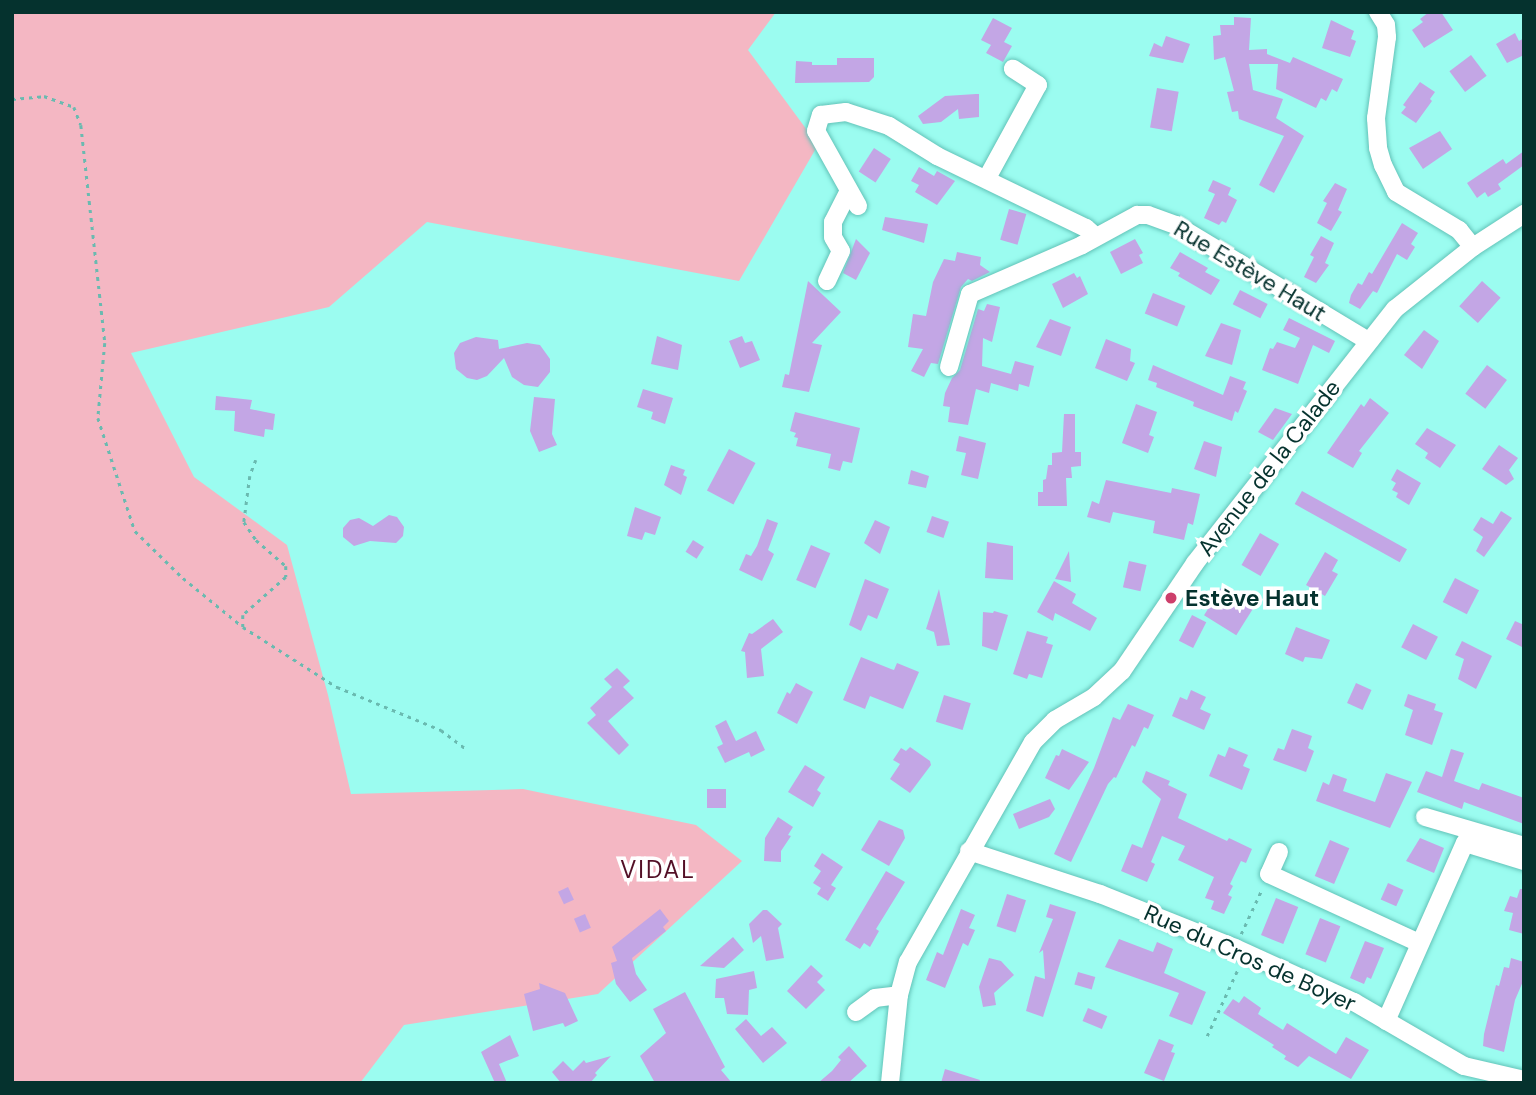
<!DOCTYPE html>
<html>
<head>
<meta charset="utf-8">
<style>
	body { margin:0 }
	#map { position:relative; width:1536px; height:1095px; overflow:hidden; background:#9bfcf0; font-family:"DM Sans",sans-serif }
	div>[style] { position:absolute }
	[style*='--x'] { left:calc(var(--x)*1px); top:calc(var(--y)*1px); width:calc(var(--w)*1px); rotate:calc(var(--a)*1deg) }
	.green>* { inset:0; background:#f4b7c3 }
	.building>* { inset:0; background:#c3a6e5; transform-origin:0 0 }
	.path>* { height:2.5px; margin-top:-1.25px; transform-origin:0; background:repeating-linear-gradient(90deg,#6abab0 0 3.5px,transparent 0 8.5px) }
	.roads { filter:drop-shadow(0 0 2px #62c3b8) drop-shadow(0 0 2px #62c3b8) }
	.minor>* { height:18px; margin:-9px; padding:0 9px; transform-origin:9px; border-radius:9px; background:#fff }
	.dots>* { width:19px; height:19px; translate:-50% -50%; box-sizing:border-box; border:4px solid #fff; border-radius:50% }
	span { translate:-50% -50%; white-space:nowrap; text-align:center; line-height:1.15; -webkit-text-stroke:7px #fff; paint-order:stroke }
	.street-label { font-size:23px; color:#05322e }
	.poi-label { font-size:23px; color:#05322e; font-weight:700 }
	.left { translate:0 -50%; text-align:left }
	.neighbourhood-label { font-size:24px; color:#530f26; letter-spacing:2px }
	.frame { position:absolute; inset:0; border:14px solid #05322e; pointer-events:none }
</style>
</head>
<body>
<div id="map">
	<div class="green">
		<div style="clip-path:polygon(12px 12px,776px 12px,748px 50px,818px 145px,739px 281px,427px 222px,329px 307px,131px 353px,194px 477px,287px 545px,328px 695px,351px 794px,523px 789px,696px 825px,742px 861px,598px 994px,404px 1025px,360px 1083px,12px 1083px)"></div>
	</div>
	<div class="building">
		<div style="clip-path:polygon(1429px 12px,1441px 12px,1453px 30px,1424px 48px,1412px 30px,1423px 22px,1420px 19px)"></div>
		<div style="clip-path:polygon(1234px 17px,1251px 18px,1249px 50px,1267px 49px,1267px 54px,1290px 63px,1293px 57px,1343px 79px,1337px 92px,1332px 89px,1326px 101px,1321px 98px,1316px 108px,1276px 89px,1278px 64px,1249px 64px,1253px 90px,1283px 99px,1276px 118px,1304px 136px,1274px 193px,1259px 185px,1284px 136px,1239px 119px,1238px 111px,1232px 112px,1227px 92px,1234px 91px,1225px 57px,1214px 60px,1213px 36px,1221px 35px,1220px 25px,1234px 25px)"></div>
		<div style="clip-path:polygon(993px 18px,1012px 28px,1004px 42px,1012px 46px,1003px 62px,986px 53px,991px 45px,981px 40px)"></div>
		<div style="clip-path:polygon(1331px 20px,1354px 31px,1351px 39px,1356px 41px,1350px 57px,1322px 48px)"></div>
		<div style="clip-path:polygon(1515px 33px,1519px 41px,1524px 38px,1524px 55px,1507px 63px,1496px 44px)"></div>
		<div style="clip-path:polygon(1166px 36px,1190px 44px,1183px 63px,1149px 56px,1154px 43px,1162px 47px)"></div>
		<div style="left:1471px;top:55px;width:26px;height:27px;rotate:53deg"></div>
		<div style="clip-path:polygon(837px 58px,874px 58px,874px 77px,869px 82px,795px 83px,796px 61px,812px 62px,812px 65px,837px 65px)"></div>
		<div style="clip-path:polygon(1420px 82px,1435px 92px,1430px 99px,1432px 101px,1416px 123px,1401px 113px,1406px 107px,1403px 105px)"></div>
		<div style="left:1157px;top:88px;width:22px;height:40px;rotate:10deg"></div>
		<div style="clip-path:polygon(976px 94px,979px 94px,979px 117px,959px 119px,958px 109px,941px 122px,923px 124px,918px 116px,945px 96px)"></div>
		<div style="clip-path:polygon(1440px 131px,1452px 149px,1423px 169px,1409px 148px)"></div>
		<div style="left:874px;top:148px;width:20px;height:28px;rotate:33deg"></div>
		<div style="clip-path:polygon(1524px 151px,1524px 165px,1498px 184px,1501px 189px,1488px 197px,1485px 192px,1477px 198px,1467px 183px,1503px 159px,1506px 164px)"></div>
		<div style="clip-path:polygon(919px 167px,934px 176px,937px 171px,955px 181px,937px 205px,915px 192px,919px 185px,911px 181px)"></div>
		<div style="clip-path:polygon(1213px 180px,1231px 188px,1228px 195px,1237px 200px,1226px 223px,1222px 221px,1219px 225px,1204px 218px,1215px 194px,1208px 191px)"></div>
		<div style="clip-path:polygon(1335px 183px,1347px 189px,1338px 210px,1342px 212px,1331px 231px,1317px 223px,1327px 203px,1323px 201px)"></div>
		<div style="left:1009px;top:209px;width:18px;height:32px;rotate:16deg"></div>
		<div style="clip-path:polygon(885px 217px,928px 224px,924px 243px,882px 230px)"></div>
		<div style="clip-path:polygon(1402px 223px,1418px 233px,1411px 244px,1415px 247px,1407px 260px,1397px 254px,1377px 293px,1373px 291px,1360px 309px,1349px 303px,1351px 295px,1358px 283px,1362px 285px,1369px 272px,1372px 274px)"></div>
		<div style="clip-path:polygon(1321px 236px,1334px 243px,1325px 263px,1329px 265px,1316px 283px,1304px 277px,1314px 257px,1310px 255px)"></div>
		<div style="clip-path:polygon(856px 239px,870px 253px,856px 280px,843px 273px)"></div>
		<div style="clip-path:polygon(1135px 239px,1143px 253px,1139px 255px,1143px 263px,1121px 274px,1110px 252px)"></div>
		<div style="clip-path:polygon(957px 252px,981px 257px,980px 265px,990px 272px,972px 281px,968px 279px,961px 287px,938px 364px,931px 363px,924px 377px,911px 371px,923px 349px,908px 347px,913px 314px,926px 316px,933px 282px,944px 259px,955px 261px)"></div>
		<div style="clip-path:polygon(1180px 252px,1208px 268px,1205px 272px,1220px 280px,1211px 295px,1178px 276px,1180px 273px,1170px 268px)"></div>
		<div style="clip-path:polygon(1074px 273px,1077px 278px,1080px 276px,1088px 294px,1063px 308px,1052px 284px)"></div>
		<div style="clip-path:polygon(808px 281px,841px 312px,812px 343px,822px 345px,809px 392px,782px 387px,785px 374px,789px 375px)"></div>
		<div style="left:1482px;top:281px;width:25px;height:34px;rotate:42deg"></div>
		<div style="left:1240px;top:290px;width:31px;height:16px;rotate:27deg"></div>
		<div style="left:1153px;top:293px;width:35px;height:22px;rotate:22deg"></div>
		<div style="clip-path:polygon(987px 304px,1000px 307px,992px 342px,983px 338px,982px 366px,1011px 374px,1015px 361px,1034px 366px,1029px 387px,1019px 384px,1018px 391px,991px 383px,989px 393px,976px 389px,968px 425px,948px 422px,950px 407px,943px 406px,945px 393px,952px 378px,960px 370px,978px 309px,984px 311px)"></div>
		<div style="clip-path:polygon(1289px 318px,1335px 341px,1329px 353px,1313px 345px,1298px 384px,1262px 370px,1270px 348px,1273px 349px,1277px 342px,1295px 348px,1300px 338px,1283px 330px)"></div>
		<div style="clip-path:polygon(1050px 319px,1071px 327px,1061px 356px,1036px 347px)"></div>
		<div style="clip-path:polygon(1221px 323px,1241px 330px,1232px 365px,1205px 356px)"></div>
		<div style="clip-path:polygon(1424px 330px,1439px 341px,1422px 369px,1404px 355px)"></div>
		<div style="clip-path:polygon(657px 336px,682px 345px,678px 370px,651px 364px)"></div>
		<div style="clip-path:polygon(742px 336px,745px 343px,752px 341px,760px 360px,740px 368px,729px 341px)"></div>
		<div style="clip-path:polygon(476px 337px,498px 340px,499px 349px,527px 343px,540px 345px,550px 359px,550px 372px,538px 387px,524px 385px,512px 377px,504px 358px,487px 376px,477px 380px,467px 378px,456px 369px,454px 353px,460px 343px)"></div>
		<div style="clip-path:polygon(1106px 339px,1131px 349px,1130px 361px,1135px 363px,1127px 381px,1095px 368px)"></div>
		<div style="clip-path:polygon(1153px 365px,1223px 395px,1230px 376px,1246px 382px,1243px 389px,1247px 391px,1238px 413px,1235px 411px,1232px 421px,1193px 406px,1194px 402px,1156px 387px,1157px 383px,1148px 380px)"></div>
		<div style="left:1487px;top:365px;width:25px;height:36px;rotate:37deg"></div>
		<div style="clip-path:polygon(643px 389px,673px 398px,665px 424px,651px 419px,653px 412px,637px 407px)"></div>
		<div style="clip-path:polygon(216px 396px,252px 400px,250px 409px,275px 414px,273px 430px,265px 429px,264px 437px,234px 431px,235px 411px,215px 410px)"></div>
		<div style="clip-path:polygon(534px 397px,555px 399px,552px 434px,557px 445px,539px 452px,530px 431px)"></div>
		<div style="clip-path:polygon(1370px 398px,1389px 413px,1359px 451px,1362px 453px,1353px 468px,1327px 453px,1361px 404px,1364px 407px)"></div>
		<div style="clip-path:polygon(1136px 404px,1157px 412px,1149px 435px,1154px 437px,1148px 453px,1122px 443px)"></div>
		<div style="clip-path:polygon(1275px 408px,1292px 414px,1273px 440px,1258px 432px)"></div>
		<div style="clip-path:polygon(795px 412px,860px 428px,852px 463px,843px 461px,840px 471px,828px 468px,831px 454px,796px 446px,798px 438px,794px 437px,796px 433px,790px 431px)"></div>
		<div style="clip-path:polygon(1064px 414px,1075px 414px,1075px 452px,1081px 452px,1081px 466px,1071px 467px,1072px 478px,1066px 478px,1067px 506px,1038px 506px,1038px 492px,1043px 492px,1043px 480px,1046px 479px,1048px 465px,1052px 465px,1052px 453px,1062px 452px)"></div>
		<div style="clip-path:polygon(1427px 428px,1456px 445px,1440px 468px,1425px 458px,1428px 453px,1415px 444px)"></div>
		<div style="clip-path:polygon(959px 436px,986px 443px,978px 479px,961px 475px,966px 453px,956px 451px)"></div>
		<div style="clip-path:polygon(1204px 441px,1222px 447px,1216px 477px,1194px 469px)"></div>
		<div style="clip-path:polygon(1499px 445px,1518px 458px,1509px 470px,1514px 479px,1506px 485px,1482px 469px)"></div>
		<div style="left:729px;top:449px;width:30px;height:47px;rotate:28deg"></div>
		<div style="clip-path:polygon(671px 465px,685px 470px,683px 475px,687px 477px,681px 495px,664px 485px)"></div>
		<div style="clip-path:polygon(1397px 469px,1421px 483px,1409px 505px,1396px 497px,1398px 493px,1392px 490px,1396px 483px,1391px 480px)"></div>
		<div style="clip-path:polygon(911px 470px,929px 476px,926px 488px,908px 484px)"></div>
		<div style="clip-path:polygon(1106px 480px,1171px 493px,1172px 488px,1200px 494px,1193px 525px,1188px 523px,1184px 540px,1153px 533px,1155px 521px,1113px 512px,1110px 523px,1087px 517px,1092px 501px,1099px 504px)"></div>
		<div style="left:1302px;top:491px;width:120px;height:15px;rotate:29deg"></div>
		<div style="clip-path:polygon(635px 507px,661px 517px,655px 535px,645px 532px,642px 540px,627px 536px)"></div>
		<div style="clip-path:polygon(1501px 511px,1512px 518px,1484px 557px,1476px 551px,1483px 537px,1473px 530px,1481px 517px,1493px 524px)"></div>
		<div style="clip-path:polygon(389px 515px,397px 517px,404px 527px,403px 536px,396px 543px,370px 541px,354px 546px,343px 537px,343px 528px,350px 520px,359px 518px,373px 526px)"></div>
		<div style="left:932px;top:516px;width:18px;height:17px;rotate:19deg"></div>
		<div style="clip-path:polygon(767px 519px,778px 523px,768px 550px,774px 554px,762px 581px,739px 570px,746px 554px,751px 556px,757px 546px)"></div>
		<div style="clip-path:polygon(875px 520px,890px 527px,880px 554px,864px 543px)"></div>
		<div style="left:1260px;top:533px;width:22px;height:37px;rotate:30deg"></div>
		<div style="left:693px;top:540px;width:13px;height:14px;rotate:32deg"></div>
		<div style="clip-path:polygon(987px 542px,1013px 546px,1013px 580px,985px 578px)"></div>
		<div style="left:811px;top:545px;width:21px;height:38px;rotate:23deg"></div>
		<div style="clip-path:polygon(1069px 551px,1071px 582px,1055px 579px)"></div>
		<div style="clip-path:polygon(1325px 552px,1338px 560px,1332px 571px,1338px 574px,1325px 596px,1306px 585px)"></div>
		<div style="left:1129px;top:561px;width:18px;height:27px;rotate:13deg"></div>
		<div style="left:1455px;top:578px;width:27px;height:27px;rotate:27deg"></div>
		<div style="clip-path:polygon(865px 579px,889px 589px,877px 619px,868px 615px,861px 631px,849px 625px)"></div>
		<div style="clip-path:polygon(1054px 581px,1076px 594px,1072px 603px,1097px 618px,1090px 631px,1055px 613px,1053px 621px,1037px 612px)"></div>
		<div style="left:1221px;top:588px;width:38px;height:32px;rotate:32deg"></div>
		<div style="clip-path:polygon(939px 589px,950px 645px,937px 646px,934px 632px,926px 629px)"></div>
		<div style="clip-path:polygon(994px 611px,1008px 615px,997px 651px,982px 646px,983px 612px,993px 613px)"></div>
		<div style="left:1192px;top:615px;width:16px;height:29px;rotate:27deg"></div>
		<div style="clip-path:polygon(773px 619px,783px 632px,761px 649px,764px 676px,747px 678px,745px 652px,741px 651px,749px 633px,752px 634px)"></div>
		<div style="clip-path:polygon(1515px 621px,1524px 625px,1524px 648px,1506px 639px)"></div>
		<div style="left:1413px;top:624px;width:28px;height:26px;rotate:27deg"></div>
		<div style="clip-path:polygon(1296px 627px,1330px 640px,1322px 659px,1305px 657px,1303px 662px,1285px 654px)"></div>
		<div style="clip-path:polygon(1027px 631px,1048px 637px,1046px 643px,1053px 645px,1042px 678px,1029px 674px,1027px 679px,1013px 674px)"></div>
		<div style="clip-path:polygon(1462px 641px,1492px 656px,1476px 689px,1458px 679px,1464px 659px,1455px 655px)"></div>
		<div style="clip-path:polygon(861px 657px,891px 669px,894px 670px,897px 663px,919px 672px,903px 709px,870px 696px,865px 709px,843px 700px)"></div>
		<div style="clip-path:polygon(617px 668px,630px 681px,623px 687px,634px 698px,608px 721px,629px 745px,619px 755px,587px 723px,596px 715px,590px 708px,612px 687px,604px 679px)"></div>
		<div style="clip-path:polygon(796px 683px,813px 692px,797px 724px,777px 713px,787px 692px,790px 694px)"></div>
		<div style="left:1356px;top:683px;width:17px;height:22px;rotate:24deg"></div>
		<div style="clip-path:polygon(1191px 690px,1206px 697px,1200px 709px,1211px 714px,1204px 730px,1172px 716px,1180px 697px,1187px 700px)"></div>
		<div style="clip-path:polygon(1408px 694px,1436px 704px,1434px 710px,1443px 713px,1432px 745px,1405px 735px,1413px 710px,1404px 706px)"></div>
		<div style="left:944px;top:695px;width:28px;height:28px;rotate:17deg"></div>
		<div style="clip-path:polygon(1128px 704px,1154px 715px,1148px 729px,1144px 727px,1135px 747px,1132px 745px,1116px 778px,1114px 777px,1108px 784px,1071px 862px,1054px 854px,1094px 768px,1113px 717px,1120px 720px)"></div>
		<div style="clip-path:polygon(726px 720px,736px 741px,756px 731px,765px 750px,751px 757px,749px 752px,725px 763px,717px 747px,723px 744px,715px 726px)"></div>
		<div style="clip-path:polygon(1292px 729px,1312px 736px,1308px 748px,1314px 751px,1306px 772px,1273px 760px,1278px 748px,1284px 750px)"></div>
		<div style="clip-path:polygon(910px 747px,930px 761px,931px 765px,910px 793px,890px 779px,900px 764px,893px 760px,901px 748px,906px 751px)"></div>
		<div style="clip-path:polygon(1229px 747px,1248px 755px,1243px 766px,1250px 769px,1242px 790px,1209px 776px,1218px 754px,1225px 757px)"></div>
		<div style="clip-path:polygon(1062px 749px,1089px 762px,1069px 790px,1045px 778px,1056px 755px,1059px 756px)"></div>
		<div style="clip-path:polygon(1451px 749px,1464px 753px,1454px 781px,1479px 790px,1482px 783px,1524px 798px,1524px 824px,1464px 802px,1462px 809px,1417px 792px,1426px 771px,1442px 777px)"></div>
		<div style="clip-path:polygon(805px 765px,825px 777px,817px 790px,821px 793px,813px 807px,788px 792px)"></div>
		<div style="clip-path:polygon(1146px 771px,1170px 781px,1168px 785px,1187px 794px,1178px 818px,1227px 841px,1229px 838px,1252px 849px,1246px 863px,1241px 861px,1230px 884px,1233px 886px,1228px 895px,1232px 897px,1224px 914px,1211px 909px,1214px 901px,1205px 898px,1214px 877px,1178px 860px,1185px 846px,1162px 836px,1151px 862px,1155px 864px,1147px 882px,1121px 871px,1132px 844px,1142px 848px,1161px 799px,1142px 782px)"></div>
		<div style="clip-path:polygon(1386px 773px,1412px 782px,1390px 828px,1316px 801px,1323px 782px,1329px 785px,1333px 774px,1347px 779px,1343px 791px,1375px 802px)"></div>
		<div style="left:707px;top:789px;width:19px;height:19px"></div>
		<div style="clip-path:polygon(1050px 799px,1055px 809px,1049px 817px,1019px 829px,1013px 814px)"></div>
		<div style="clip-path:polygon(778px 817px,793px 827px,788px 835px,791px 836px,781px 851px,781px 862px,764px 861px,765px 838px)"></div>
		<div style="clip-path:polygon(879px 820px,903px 830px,905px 838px,889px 866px,861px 850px)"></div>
		<div style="clip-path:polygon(1420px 838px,1444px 848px,1434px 873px,1406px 861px)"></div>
		<div style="left:1330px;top:840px;width:21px;height:39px;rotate:23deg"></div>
		<div style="clip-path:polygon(822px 853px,843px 867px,831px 885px,836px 888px,828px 901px,817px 894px,821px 888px,813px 883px,821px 871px,814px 866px)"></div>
		<div style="clip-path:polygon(886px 871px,905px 882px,876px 929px,879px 931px,870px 947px,864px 943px,860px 949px,845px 940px)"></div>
		<div style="left:1388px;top:883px;width:17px;height:18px;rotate:24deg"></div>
		<div style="left:568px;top:887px;width:14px;height:11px;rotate:65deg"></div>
		<div style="clip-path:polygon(1520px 889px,1524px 889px,1524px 934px,1509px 930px,1513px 913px,1504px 911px,1510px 896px,1517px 898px)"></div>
		<div style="left:1007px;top:894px;width:20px;height:34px;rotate:18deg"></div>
		<div style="left:1276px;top:898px;width:24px;height:40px;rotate:22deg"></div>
		<div style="clip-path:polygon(1050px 904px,1076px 912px,1043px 1017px,1026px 1011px,1035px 976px,1045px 979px,1043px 950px,1039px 953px,1053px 919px,1046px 917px)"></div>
		<div style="clip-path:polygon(660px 909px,669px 921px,663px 927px,666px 931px,632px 958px,636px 974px,647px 990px,630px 1002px,616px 984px,611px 963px,617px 961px,612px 947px)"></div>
		<div style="clip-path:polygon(961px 909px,975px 915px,969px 928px,975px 930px,968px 946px,963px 943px,945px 988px,926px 980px,937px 952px,943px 955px)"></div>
		<div style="clip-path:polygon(763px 910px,767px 910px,782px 924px,778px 928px,784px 958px,766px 961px,761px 936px,753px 943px,749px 924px)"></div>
		<div style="left:585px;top:914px;width:15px;height:12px;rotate:67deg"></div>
		<div style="left:1320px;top:918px;width:22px;height:39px;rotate:22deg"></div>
		<div style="clip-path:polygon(733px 937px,744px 950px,724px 968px,700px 966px)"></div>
		<div style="clip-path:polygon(1119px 939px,1153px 952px,1157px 942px,1173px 949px,1164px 973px,1206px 992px,1192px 1025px,1169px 1016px,1179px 993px,1105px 967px)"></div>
		<div style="clip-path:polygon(1365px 941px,1384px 948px,1371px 979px,1367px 977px,1364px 984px,1350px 978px)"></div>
		<div style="clip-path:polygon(989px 958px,1001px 961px,1014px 975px,994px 993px,996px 1005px,983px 1007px,979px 987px)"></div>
		<div style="clip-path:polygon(1511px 958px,1524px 962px,1524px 979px,1515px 1000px,1504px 1052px,1483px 1046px,1484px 1034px,1496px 985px,1499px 986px,1504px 967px,1509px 968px)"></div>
		<div style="clip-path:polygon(811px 965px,823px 976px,817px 982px,825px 990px,806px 1009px,787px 991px)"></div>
		<div style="clip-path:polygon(754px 971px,757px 988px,749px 990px,748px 1015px,727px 1014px,724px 998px,715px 998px,716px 979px)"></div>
		<div style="left:1078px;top:972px;width:18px;height:13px;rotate:16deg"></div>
		<div style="clip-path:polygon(539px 983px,565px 993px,578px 1021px,565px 1027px,563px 1023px,533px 1031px,524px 994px,540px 989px)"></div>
		<div style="clip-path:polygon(685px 992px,725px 1067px,721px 1070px,732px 1083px,655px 1083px,640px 1056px,666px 1033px,653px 1009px)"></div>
		<div style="clip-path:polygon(1244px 996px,1261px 1008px,1258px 1014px,1283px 1030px,1287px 1023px,1336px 1054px,1346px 1037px,1369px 1050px,1351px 1079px,1309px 1056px,1298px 1067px,1284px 1059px,1286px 1056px,1272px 1047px,1274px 1045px,1223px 1013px,1233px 999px,1239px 1003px)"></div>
		<div style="left:1088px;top:1008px;width:21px;height:14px;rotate:23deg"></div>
		<div style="clip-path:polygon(746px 1019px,761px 1036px,772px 1027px,787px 1043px,763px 1063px,735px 1029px)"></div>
		<div style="clip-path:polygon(510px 1035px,519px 1056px,499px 1064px,507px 1083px,495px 1083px,481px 1052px)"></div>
		<div style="clip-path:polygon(1159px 1039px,1174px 1045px,1171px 1052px,1175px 1053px,1164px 1081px,1144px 1073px)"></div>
		<div style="clip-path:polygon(849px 1046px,867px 1066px,848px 1083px,818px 1083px,832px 1071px,841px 1060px,838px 1057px)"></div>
		<div style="clip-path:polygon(611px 1056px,595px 1073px,597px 1075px,590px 1083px,561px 1083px,552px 1072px,563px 1061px,573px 1071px,584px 1060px,586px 1063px)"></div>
		<div style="clip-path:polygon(945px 1069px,980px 1080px,979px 1083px,941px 1083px)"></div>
	</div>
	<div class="path">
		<div style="--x:12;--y:99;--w:32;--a:-5"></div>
		<div style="--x:44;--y:96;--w:32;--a:20"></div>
		<div style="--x:74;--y:107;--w:19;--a:69"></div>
		<div style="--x:81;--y:125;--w:219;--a:83.7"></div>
		<div style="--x:105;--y:343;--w:75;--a:95.3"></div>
		<div style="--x:98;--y:418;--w:119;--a:71.9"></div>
		<div style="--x:135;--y:531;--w:67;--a:44.4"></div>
		<div style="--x:183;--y:578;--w:77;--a:39.2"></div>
		<div style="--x:256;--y:460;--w:17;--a:111"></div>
		<div style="--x:250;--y:476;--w:46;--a:97.4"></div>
		<div style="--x:244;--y:522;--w:22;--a:56"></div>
		<div style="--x:256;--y:540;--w:40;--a:41"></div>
		<div style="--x:286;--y:566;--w:11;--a:90"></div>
		<div style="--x:286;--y:577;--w:57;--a:138.5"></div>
		<div style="--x:243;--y:615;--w:12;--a:90"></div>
		<div style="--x:243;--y:627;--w:112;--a:32.6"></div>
		<div style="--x:337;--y:687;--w:113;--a:22.5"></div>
		<div style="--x:441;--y:730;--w:31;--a:37"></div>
		<div style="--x:1241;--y:934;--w:50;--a:-65"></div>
		<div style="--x:1207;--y:1036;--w:74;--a:-65.2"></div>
	</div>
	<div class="roads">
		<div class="minor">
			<div style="--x:1378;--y:12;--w:15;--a:58"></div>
			<div style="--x:1386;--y:25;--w:12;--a:85"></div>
			<div style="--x:1387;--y:37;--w:82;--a:97.7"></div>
			<div style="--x:1376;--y:118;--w:30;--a:86"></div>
			<div style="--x:1378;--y:148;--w:18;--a:74"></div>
			<div style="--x:1383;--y:165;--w:30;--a:64"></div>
			<div style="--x:1396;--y:192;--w:74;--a:31.1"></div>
			<div style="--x:1459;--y:230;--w:22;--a:51"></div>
			<div style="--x:987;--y:178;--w:106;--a:-61.3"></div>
			<div style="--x:1038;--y:85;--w:30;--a:-147"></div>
			<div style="--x:858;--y:206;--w:86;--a:-119.2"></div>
			<div style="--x:816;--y:131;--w:17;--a:-73"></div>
			<div style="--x:821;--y:115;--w:25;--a:-7"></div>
			<div style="--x:846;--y:112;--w:45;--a:18"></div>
			<div style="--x:889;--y:126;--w:57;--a:32"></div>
			<div style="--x:937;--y:156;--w:165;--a:25.8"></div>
			<div style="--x:1086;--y:228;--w:13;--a:42"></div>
			<div style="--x:827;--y:281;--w:33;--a:-65"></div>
			<div style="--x:841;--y:251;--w:16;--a:-120"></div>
			<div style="--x:833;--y:237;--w:15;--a:-90"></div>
			<div style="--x:833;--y:222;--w:35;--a:-63"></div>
			<div style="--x:949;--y:367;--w:76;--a:-74"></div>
			<div style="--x:970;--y:294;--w:122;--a:-23.6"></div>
			<div style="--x:1082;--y:245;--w:63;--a:-28.6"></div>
			<div style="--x:1137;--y:215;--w:11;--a:0"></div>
			<div style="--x:1148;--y:215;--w:30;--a:20"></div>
			<div style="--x:1176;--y:225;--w:224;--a:31.1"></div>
			<div style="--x:1425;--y:817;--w:103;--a:16.3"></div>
			<div style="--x:969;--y:851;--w:138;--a:18.2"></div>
			<div style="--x:1100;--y:894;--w:145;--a:21.8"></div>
			<div style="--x:1235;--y:948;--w:131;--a:24.4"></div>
			<div style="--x:1354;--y:1002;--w:127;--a:30.2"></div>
			<div style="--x:1464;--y:1066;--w:62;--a:13.1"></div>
			<div style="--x:1279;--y:852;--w:24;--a:114"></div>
			<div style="--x:1269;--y:874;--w:165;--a:24.7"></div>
			<div style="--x:856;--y:1012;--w:24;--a:-36"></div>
			<div style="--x:875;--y:998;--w:24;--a:-7"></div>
			<div style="--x:1386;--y:1021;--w:195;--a:-66.1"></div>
			<div style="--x:1465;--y:843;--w:62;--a:17"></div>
			<div style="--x:890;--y:1083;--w:88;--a:-84.2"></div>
			<div style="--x:899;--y:995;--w:34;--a:-75"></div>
			<div style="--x:908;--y:962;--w:253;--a:-60.4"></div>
			<div style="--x:1033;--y:742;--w:31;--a:-45"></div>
			<div style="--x:1055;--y:720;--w:45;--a:-30.5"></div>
			<div style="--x:1094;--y:697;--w:38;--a:-43"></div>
			<div style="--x:1122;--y:671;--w:130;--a:-55.9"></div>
			<div style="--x:1195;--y:563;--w:323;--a:-51.8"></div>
			<div style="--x:1395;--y:309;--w:100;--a:-38.5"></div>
			<div style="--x:1473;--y:247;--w:61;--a:-32.9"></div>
		</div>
	</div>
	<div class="dots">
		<div style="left:1171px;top:598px;background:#cd3f6b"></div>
	</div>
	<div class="street-label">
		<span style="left:1250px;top:271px;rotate:31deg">Rue Estève Haut</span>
		<span style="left:1269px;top:468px;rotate:-52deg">Avenue de la Calade</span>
		<span style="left:1250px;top:958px;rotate:24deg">Rue du Cros de Boyer</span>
	</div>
	<div class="poi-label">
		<span class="left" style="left:1185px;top:598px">Estève Haut</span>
	</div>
	<div class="neighbourhood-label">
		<span style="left:658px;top:870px">VIDAL</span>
	</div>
	<div class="frame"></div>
</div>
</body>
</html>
